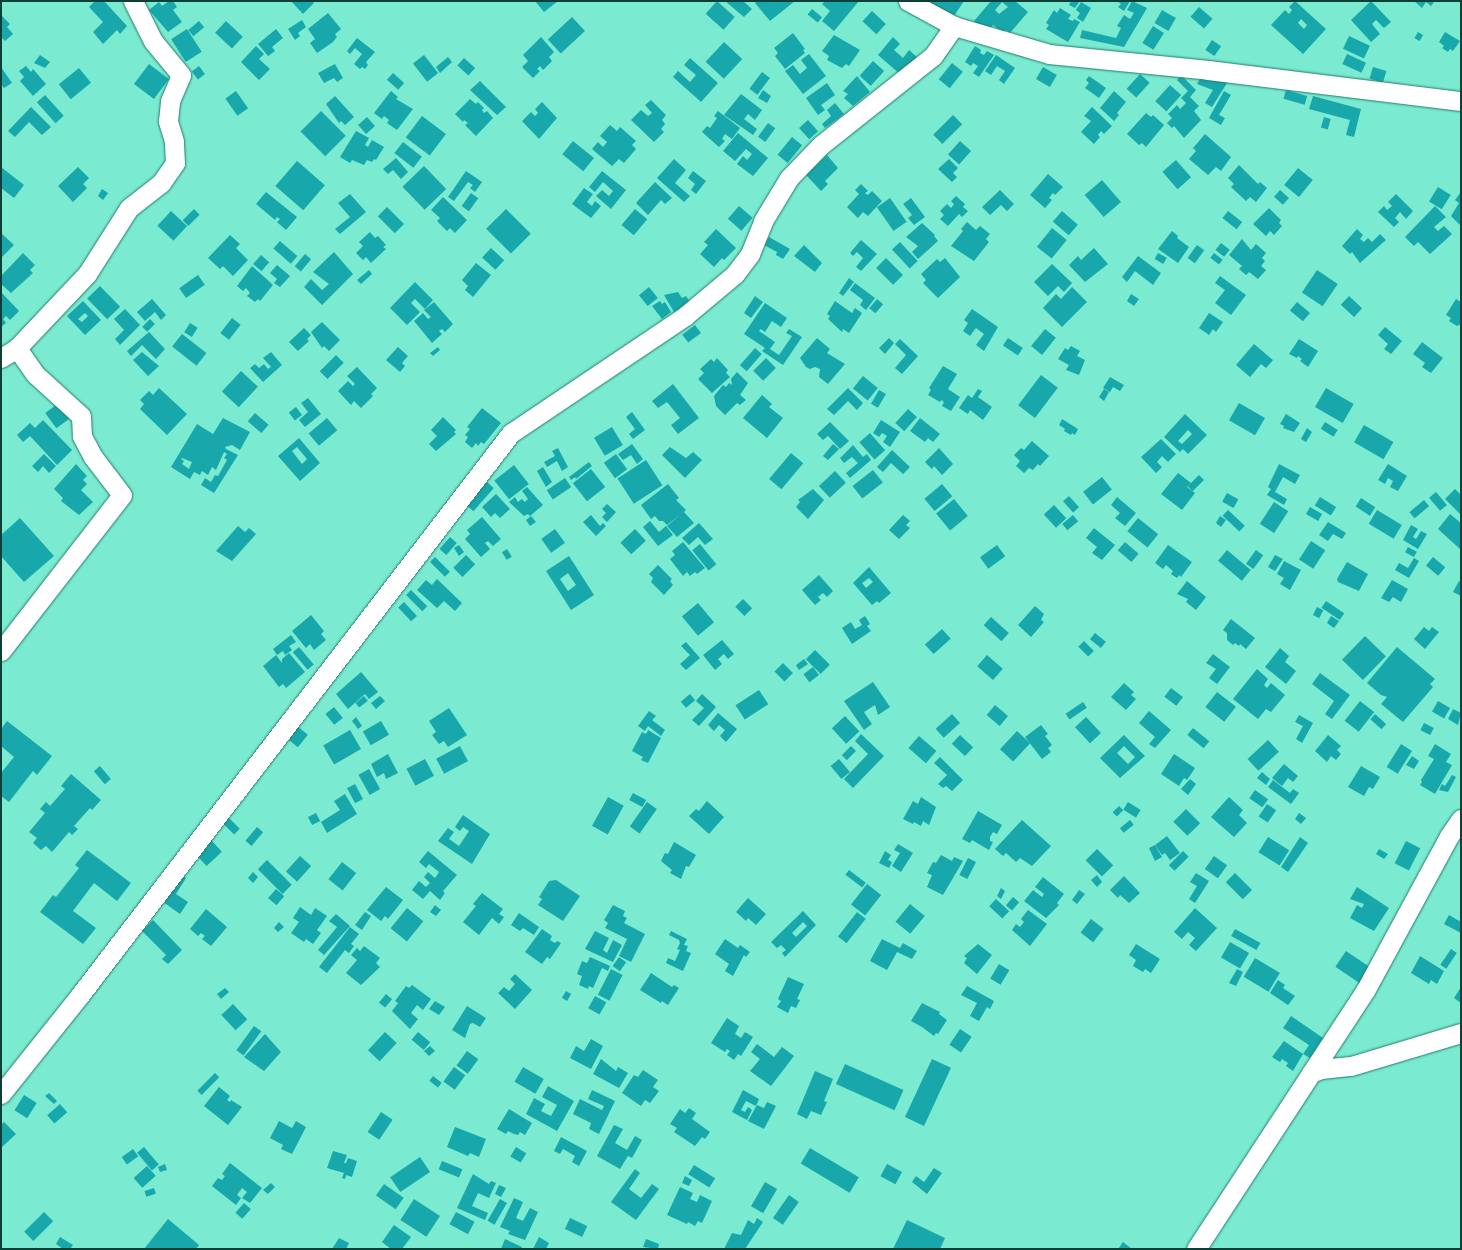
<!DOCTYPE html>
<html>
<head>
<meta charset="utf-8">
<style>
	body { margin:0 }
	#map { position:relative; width:1462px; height:1250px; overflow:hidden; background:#7aead1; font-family:"Zilla Slab",serif }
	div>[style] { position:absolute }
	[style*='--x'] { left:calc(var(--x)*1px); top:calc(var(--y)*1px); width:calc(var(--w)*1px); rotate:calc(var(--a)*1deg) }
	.building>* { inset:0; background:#18a8ab; transform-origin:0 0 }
	.roads { filter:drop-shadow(0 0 1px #227d6c) drop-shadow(0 0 1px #227d6c) }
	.minor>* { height:19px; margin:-9.5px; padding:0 9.5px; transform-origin:9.5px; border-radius:9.5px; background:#fff }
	span { translate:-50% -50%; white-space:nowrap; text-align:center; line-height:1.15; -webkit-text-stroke:4px #d5fef3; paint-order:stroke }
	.frame { position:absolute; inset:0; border:2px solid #0c3f35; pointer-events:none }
</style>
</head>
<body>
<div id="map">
	<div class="building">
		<div style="clip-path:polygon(95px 1px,104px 1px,127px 26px,120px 34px,117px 30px,103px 44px,93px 32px,103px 22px,89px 7px)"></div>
		<div style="clip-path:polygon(169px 1px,173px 1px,177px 7px,173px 10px,182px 22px,168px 32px,149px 10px,159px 2px,162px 6px)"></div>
		<div style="clip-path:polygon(291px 1px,312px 1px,314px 3px,303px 14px)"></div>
		<div style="clip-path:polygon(535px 1px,558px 1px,544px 12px)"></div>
		<div style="left:717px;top:1px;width:24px;height:17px;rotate:42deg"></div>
		<div style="clip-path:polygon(725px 1px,743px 1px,752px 9px,744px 17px)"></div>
		<div style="clip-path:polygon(757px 1px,795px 1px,770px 21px,755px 3px)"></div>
		<div style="clip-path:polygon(825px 1px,859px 1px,834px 31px,822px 21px,830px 11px,822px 4px)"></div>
		<div style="clip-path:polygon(931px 1px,953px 2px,964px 1px,952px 19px,930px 4px)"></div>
		<div style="clip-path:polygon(evenodd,991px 1px,1015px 1px,1028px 12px,1010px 33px,1006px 30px,1003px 33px,993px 25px,990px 29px,981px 24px,979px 26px,974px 21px,991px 1px,1002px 2px,1008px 7px,999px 14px,995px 10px,1002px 2px)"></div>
		<div style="clip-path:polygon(1071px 1px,1080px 1px,1075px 8px,1069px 5px)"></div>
		<div style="clip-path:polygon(1117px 1px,1130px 1px,1124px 11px,1118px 7px,1121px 4px)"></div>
		<div style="clip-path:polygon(1132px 1px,1147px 8px,1124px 47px,1080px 38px,1082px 30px,1116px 38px,1121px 28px,1117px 26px,1124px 15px,1130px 19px,1134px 13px,1127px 10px)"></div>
		<div style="clip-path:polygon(evenodd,1295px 1px,1326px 29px,1303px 54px,1271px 25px,1285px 10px,1289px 14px,1292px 10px,1289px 7px,1295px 1px,1301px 19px,1307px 25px,1304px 29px,1298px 23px,1301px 19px)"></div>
		<div style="clip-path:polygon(1371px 1px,1391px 22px,1384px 28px,1376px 20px,1372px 24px,1380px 34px,1371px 42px,1351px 20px)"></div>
		<div style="clip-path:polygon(1414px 1px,1433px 1px,1434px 2px,1431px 6px,1426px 2px,1422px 8px)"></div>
		<div style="clip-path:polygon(1081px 2px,1091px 8px,1083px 22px,1077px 18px,1080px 13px,1076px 10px)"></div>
		<div style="left:1199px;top:7px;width:18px;height:13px;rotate:41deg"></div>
		<div style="clip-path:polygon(1060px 8px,1071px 15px,1068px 19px,1073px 21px,1074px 19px,1080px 22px,1068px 42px,1046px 29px,1049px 25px,1046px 23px,1054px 10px,1057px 13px)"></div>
		<div style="left:812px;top:9px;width:13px;height:7px;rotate:39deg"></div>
		<div style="left:1162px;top:10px;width:16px;height:15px;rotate:30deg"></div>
		<div style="left:872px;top:11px;width:19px;height:14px;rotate:43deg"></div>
		<div style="clip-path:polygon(328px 13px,341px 29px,335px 34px,337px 37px,333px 42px,317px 53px,310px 43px,315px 39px,308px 29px)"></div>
		<div style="clip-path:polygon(1px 15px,10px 24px,7px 27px,13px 34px,5px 41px,1px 37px)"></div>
		<div style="left:572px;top:17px;width:19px;height:33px;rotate:47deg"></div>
		<div style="clip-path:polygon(302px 20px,306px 27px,298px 33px,300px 36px,295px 40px,288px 29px)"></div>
		<div style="left:199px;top:21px;width:8px;height:14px;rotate:50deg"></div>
		<div style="left:226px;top:21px;width:23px;height:16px;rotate:43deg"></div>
		<div style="left:1153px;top:26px;width:13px;height:20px;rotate:32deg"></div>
		<div style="left:187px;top:29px;width:27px;height:19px;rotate:57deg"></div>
		<div style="clip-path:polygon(276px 29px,283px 38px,272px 47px,275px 51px,268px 56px,258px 44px)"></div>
		<div style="left:1418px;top:32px;width:6px;height:7px;rotate:31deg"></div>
		<div style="clip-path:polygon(1445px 32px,1460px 41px,1453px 51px,1450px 49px,1448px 52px,1442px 48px,1444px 46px,1439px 42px)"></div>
		<div style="clip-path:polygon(793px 33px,805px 49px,803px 50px,805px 53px,785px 69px,775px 56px,778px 53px,774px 48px)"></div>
		<div style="clip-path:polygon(834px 35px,860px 50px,849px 66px,846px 64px,842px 68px,827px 60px,829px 56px,822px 51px)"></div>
		<div style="left:1349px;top:36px;width:23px;height:14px;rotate:25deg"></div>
		<div style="clip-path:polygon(541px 37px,554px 52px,549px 57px,552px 61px,543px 70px,540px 66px,537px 69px,540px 71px,533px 78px,522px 67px,528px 61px,523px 55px)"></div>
		<div style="clip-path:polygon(893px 37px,900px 44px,894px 50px,903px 58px,909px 50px,917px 57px,901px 75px,878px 55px)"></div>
		<div style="clip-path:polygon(357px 38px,375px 52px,366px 62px,368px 65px,365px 69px,362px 67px,360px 69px,354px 64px,362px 54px,355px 48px,350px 54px,347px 51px)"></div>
		<div style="left:1212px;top:40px;width:11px;height:12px;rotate:34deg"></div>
		<div style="left:724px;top:42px;width:25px;height:27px;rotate:43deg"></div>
		<div style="clip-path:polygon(256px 46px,264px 54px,259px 59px,270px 69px,259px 80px,241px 62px)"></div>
		<div style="clip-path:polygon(975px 46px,981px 50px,980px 53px,984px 55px,987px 51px,994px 55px,979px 77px,973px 73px,978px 66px,973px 63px,971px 66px,965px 62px)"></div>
		<div style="clip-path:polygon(809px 54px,826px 76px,803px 94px,785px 71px,793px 65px,800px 74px,807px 68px,801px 60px)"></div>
		<div style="left:1347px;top:54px;width:21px;height:11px;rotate:25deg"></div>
		<div style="clip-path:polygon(40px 55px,50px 62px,45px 68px,34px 63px)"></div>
		<div style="left:424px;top:55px;width:23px;height:14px;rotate:52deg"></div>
		<div style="clip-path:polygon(996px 55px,1015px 68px,1004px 84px,999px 80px,1005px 71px,997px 66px,991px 75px,985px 71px)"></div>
		<div style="clip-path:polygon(448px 57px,452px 62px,440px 73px,436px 67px)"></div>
		<div style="left:464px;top:58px;width:15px;height:10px;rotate:42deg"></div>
		<div style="clip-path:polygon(690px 58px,718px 83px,701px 102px,673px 77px,678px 71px,690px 82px,696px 75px,684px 65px)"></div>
		<div style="left:873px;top:61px;width:15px;height:20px;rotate:42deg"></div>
		<div style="left:952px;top:63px;width:14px;height:21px;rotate:39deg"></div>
		<div style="left:149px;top:64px;width:25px;height:25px;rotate:37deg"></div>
		<div style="clip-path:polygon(335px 64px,343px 78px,337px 82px,334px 78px,324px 83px,318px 73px)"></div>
		<div style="clip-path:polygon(26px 66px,31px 72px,33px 69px,46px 84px,33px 96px,20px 81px,24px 77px,19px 71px)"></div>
		<div style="left:199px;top:66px;width:10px;height:9px;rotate:53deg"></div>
		<div style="clip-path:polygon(1px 67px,12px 83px,4px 88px,1px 84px)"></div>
		<div style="left:1043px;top:67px;width:16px;height:14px;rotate:30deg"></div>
		<div style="left:1373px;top:67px;width:14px;height:12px;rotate:17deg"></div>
		<div style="left:79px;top:68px;width:19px;height:26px;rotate:51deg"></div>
		<div style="left:762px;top:72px;width:10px;height:21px;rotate:37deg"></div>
		<div style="left:393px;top:73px;width:15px;height:9px;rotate:42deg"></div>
		<div style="clip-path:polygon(1203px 73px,1217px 82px,1220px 78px,1227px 83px,1212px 107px,1205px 103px,1213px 90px,1197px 84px)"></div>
		<div style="left:1140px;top:74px;width:13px;height:20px;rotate:42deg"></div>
		<div style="clip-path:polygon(1181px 75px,1196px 90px,1190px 97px,1199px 106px,1194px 111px,1201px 120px,1184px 138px,1174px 126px,1172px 128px,1167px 123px,1172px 118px,1168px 114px,1177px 105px,1180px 109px,1186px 103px,1181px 98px,1188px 91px,1177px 80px)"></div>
		<div style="clip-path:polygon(857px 76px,870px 92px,853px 106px,844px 98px,848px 94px,843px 91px)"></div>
		<div style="clip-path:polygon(1089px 76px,1106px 88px,1099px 98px,1085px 88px,1089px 83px,1086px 80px)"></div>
		<div style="clip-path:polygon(480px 81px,506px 107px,497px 115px,470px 90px)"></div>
		<div style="clip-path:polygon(827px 83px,835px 95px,821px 105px,825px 110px,818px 115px,806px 98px)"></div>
		<div style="left:1170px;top:85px;width:15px;height:22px;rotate:42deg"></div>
		<div style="clip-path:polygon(763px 90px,771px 96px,767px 103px,758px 98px)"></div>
		<div style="left:1286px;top:90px;width:22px;height:9px;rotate:16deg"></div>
		<div style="left:236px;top:91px;width:21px;height:13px;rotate:55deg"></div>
		<div style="clip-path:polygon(391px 91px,398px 97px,396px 99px,413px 109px,397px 130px,387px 123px,389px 120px,384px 116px,382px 119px,374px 113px)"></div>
		<div style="clip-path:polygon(1114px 91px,1126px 102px,1117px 113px,1119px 115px,1114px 121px,1100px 108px)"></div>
		<div style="clip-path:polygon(1224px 91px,1231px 95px,1219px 115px,1225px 118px,1221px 125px,1209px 118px)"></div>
		<div style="clip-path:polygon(741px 94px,762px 110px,755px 120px,748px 114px,744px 119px,757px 129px,753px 135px,724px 115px)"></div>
		<div style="left:45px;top:95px;width:28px;height:11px;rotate:48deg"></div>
		<div style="clip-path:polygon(335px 96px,354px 117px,345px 125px,341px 121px,339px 123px,326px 104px)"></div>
		<div style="clip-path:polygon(1313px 96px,1361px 109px,1354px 137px,1346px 135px,1350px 120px,1309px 109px)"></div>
		<div style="clip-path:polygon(470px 99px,476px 104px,478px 102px,484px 108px,482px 110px,484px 113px,487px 111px,493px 118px,476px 136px,465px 125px,468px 123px,464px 120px,463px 122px,455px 114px)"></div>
		<div style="clip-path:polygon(651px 100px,666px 115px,662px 120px,665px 124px,661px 129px,664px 132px,654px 142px,631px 120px,641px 110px,648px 116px,652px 113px,645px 105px)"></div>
		<div style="clip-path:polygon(542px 102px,557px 118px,539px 139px,522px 121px,531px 112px,535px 116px,538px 113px,535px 109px)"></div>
		<div style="clip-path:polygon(835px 103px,844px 114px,825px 128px,822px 124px,831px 116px,827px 110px)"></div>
		<div style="clip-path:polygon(31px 107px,51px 127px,42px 135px,29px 122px,15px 137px,8px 131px)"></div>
		<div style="clip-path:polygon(1092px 107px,1112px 126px,1104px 134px,1101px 131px,1098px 135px,1100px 137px,1094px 144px,1081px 132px,1091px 121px,1084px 116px)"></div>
		<div style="left:321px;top:111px;width:35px;height:29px;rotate:45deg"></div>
		<div style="clip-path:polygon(718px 111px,740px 128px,732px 139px,725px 134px,722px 139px,725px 141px,719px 147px,702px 132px,707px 126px,710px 128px,717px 118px,714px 116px)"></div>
		<div style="clip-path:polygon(1146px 113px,1151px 117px,1153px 115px,1164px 125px,1146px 147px,1142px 143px,1139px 145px,1127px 134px)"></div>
		<div style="left:953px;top:115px;width:13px;height:28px;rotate:45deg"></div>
		<div style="left:422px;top:116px;width:30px;height:27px;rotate:37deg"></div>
		<div style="left:367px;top:117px;width:12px;height:12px;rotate:48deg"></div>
		<div style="left:1324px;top:117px;width:7px;height:11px;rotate:16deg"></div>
		<div style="left:808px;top:120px;width:15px;height:12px;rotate:48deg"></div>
		<div style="left:768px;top:123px;width:9px;height:17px;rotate:36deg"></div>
		<div style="clip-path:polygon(610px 125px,617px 131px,620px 127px,636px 141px,632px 145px,636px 149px,624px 163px,619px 159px,612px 166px,592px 149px,598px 142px,603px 147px,607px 142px,600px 136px)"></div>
		<div style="clip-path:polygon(356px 131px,369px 138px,365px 145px,368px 147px,372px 140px,384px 147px,376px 160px,374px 159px,372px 162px,367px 160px,364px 165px,352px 160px,350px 163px,340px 157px)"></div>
		<div style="clip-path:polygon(738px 133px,768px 158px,753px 176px,737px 164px,743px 156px,747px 160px,752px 154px,746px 149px,735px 161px,723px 151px)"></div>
		<div style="clip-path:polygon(1205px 134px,1231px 157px,1221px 171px,1216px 167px,1208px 175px,1189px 159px,1196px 151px,1193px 148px)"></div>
		<div style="left:792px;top:137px;width:13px;height:23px;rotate:39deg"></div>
		<div style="left:573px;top:141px;width:27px;height:17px;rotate:39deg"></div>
		<div style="left:960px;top:141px;width:15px;height:18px;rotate:42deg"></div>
		<div style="left:403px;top:142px;width:24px;height:14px;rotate:38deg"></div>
		<div style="clip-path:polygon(827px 155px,838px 168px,825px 181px,828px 184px,821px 191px,806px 175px)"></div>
		<div style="clip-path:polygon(396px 158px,408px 172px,401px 179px,393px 170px,388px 174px,383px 169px)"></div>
		<div style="clip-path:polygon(674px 159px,686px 170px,675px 183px,690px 196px,684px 202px,657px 178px)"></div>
		<div style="clip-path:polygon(949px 159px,958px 168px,953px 173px,957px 177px,952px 182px,938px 169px)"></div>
		<div style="left:1176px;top:160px;width:23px;height:18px;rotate:49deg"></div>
		<div style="left:297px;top:161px;width:37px;height:33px;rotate:41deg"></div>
		<div style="clip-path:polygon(1239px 165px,1258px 184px,1260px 182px,1267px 188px,1256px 202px,1250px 197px,1246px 201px,1231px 187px,1234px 184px,1228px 178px)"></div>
		<div style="left:424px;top:166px;width:32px;height:30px;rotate:46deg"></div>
		<div style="clip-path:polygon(1px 167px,24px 185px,14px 198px,1px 188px)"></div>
		<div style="clip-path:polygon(78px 167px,89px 178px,83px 184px,87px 188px,73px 202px,58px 186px)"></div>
		<div style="left:1298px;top:168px;width:19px;height:22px;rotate:39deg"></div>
		<div style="clip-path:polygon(466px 171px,482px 182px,475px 192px,470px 188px,473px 185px,468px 182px,454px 201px,448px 197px)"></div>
		<div style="clip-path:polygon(602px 171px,626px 190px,611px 209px,596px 196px,602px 190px,609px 196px,613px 191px,603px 182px,595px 192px,589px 187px)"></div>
		<div style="clip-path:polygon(693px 171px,706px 181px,696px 194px,691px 190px,695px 184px,688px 178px)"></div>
		<div style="clip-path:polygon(1048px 174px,1063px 187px,1055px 195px,1053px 193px,1049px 198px,1052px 200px,1045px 208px,1030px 195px)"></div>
		<div style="left:1102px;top:180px;width:29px;height:23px;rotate:49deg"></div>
		<div style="clip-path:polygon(655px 182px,672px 198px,665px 204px,661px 200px,648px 215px,636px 203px)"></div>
		<div style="clip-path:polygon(861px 184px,868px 191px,865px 193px,868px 195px,872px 191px,882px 201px,868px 216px,863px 212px,858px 218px,847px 207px,859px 194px,855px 190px)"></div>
		<div style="left:1438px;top:187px;width:15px;height:17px;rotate:32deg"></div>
		<div style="clip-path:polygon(584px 188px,593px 194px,587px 202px,592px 206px,595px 201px,601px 206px,591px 218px,572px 204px)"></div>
		<div style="clip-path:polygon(102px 189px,108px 193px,103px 200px,98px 196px)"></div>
		<div style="clip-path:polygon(1000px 190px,1014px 204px,1007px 211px,1001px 205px,990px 215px,982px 207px)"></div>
		<div style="left:1280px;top:190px;width:12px;height:9px;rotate:42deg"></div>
		<div style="clip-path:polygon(266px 192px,297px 217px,286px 230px,277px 222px,280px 219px,277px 217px,275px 220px,256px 204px)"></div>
		<div style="clip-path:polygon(1461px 192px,1461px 226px,1451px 216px,1459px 203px,1455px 200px)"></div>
		<div style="left:471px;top:193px;width:9px;height:16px;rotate:36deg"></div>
		<div style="clip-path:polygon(350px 194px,366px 212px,340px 234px,335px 229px,350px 217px,338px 203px)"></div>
		<div style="clip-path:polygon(1396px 194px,1413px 211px,1406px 219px,1400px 212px,1395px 218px,1399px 222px,1394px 227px,1378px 212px,1384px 206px,1387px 210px,1392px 206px,1388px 202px)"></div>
		<div style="clip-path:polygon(956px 196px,965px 204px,963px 207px,968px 211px,962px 217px,959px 214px,948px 226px,940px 219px,944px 215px,940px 211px,947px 204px,951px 208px,954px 204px,951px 201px)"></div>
		<div style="clip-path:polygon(443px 197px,467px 220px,455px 233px,450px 228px,447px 231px,437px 221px,440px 218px,431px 210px)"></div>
		<div style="left:890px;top:198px;width:29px;height:16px;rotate:55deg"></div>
		<div style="clip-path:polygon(911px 198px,925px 217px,914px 225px,908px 218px,912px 215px,903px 204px)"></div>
		<div style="left:739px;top:206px;width:18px;height:17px;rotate:41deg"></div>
		<div style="clip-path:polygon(1435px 206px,1446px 217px,1434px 227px,1438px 231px,1444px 226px,1452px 234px,1430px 254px,1418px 242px,1414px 246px,1405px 237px)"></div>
		<div style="left:387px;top:207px;width:24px;height:13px;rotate:45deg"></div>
		<div style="clip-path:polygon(1269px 208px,1281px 220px,1279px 223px,1282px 226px,1274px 235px,1270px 231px,1266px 236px,1253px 224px)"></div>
		<div style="left:194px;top:209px;width:8px;height:16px;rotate:45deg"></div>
		<div style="left:506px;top:209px;width:35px;height:28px;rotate:45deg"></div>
		<div style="left:635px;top:209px;width:16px;height:21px;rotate:40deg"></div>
		<div style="left:171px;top:211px;width:22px;height:20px;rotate:43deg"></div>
		<div style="left:1062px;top:211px;width:21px;height:14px;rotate:41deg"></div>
		<div style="left:1228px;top:211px;width:18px;height:9px;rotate:38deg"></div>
		<div style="clip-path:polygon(967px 222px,976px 230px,980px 226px,990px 234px,986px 239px,989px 242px,974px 261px,951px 246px,963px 231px,961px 229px)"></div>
		<div style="clip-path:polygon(922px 223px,935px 235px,934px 236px,938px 241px,918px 259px,912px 252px,918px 246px,906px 237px)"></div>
		<div style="left:1052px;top:228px;width:19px;height:24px;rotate:39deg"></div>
		<div style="clip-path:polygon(716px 229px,736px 248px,724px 260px,722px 258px,714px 267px,700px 254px,708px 245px,704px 242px)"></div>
		<div style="clip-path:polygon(1357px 229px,1363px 235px,1360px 239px,1364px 242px,1368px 238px,1372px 242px,1380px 234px,1386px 240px,1360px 263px,1352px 252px,1350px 254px,1342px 246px)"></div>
		<div style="clip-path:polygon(1172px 231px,1178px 236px,1177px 238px,1189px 247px,1178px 263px,1158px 249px)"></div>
		<div style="clip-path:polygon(370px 232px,375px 238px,378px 236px,386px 245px,383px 247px,386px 249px,371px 263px,366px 257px,363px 260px,356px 253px,363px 246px,359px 242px)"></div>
		<div style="clip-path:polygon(1px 233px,14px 245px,1px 258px)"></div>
		<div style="clip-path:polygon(230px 235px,240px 244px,236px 248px,248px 260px,233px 276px,223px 266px,220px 269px,208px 258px)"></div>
		<div style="clip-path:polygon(769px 237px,790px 249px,783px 259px,776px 255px,777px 252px,764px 245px)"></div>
		<div style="clip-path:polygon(1242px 239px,1251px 250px,1256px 244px,1266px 253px,1262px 258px,1265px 261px,1261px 266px,1266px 270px,1258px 279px,1249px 272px,1246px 275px,1239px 269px,1242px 266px,1229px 255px)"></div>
		<div style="clip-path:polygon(861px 240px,877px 254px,861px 271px,856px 267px,863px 258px,857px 252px,853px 256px,850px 253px)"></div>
		<div style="left:280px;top:241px;width:23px;height:10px;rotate:41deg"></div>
		<div style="left:900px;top:242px;width:26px;height:11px;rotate:47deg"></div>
		<div style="left:1221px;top:243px;width:11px;height:9px;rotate:38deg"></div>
		<div style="clip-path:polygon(804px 245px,822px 263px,815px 272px,794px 256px)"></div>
		<div style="left:1197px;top:245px;width:9px;height:16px;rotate:36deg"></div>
		<div style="left:491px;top:248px;width:18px;height:13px;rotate:43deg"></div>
		<div style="clip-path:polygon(1094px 248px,1108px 264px,1085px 282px,1069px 265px,1078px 256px,1081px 260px)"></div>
		<div style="clip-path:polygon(334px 252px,353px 274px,322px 305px,304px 287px,311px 279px,322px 290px,329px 284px,313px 272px)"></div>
		<div style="clip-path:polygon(23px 253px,35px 265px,30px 270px,33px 273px,11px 293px,1px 284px,1px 276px)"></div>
		<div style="left:1158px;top:253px;width:10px;height:7px;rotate:29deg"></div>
		<div style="left:1214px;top:253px;width:11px;height:6px;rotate:38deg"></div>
		<div style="left:305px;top:254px;width:8px;height:16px;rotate:40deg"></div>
		<div style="left:261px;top:255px;width:11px;height:12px;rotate:41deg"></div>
		<div style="clip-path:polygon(1138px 256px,1161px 273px,1153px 285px,1135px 271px,1127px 282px,1122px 277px)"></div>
		<div style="left:886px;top:258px;width:24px;height:14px;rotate:45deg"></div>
		<div style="clip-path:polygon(945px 258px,960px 277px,938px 298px,923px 283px,926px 280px,921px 274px,937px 259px,940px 262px)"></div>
		<div style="clip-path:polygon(476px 263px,491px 275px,473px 297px,465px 290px,468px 286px,462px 280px)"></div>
		<div style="clip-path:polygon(1052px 264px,1072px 283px,1064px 292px,1058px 286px,1048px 296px,1034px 282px)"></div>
		<div style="clip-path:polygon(277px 265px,290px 276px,280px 287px,274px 283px,277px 279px,270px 273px)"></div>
		<div style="clip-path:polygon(252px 266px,273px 285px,260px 301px,258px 299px,255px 302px,247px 296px,250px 293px,246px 288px,243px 291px,237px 286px)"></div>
		<div style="clip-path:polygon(369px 270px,372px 274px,361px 284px,357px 280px)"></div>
		<div style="left:1317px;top:270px;width:25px;height:27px;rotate:34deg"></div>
		<div style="left:198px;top:275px;width:12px;height:23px;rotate:55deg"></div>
		<div style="clip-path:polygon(1220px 276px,1246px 295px,1231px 315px,1215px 303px,1225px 290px,1215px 283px)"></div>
		<div style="clip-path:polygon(849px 278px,854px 282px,843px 296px,839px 293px)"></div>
		<div style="clip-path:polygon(415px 282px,433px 300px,425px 309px,415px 299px,411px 303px,420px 312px,407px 325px,390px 308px)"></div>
		<div style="clip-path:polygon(855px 283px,875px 298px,866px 310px,860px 305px,863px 300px,850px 290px)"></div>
		<div style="left:100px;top:286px;width:29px;height:18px;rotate:46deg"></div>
		<div style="left:649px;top:287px;width:14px;height:13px;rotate:51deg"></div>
		<div style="clip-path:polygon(1072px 287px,1087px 302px,1062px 327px,1043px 308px,1056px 294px,1061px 299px)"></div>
		<div style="clip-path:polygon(1px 292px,19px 311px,10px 320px,6px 316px,3px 319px,6px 323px,1px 327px)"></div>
		<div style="clip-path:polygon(678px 292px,682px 298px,686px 296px,690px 302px,674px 312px,664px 295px)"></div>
		<div style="clip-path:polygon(1131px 294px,1139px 299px,1134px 306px,1127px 301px)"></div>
		<div style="clip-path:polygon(755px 296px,763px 302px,751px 318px,744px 313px)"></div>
		<div style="left:1349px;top:296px;width:18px;height:12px;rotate:43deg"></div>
		<div style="clip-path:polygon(152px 299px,166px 315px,161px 320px,155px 312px,145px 321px,137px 312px)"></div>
		<div style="left:877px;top:299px;width:8px;height:12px;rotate:40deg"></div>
		<div style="clip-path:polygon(1456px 299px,1461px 302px,1461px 324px,1457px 326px,1449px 321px,1451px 318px,1446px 315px)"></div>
		<div style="clip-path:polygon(evenodd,83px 301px,101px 320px,85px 335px,67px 316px,83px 301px,85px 313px,88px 316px,82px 322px,78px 319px,85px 313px)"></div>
		<div style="clip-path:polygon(660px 301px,662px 304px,665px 302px,671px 312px,662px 319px,652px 306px)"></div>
		<div style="clip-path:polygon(835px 301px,852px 313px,855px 308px,862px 313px,849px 333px,843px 329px,842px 332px,828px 319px,830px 316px,827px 314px)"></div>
		<div style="clip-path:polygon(434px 302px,453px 324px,445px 332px,442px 329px,439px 331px,442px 334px,432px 343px,414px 321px,423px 313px,428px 319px,431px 317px,424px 310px)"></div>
		<div style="left:1297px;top:302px;width:17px;height:11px;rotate:40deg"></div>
		<div style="clip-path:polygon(765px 303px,787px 318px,781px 327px,772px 321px,765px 332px,761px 329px,759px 331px,775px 342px,770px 349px,779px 355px,792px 336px,786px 333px,789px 329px,802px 337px,783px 365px,762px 351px,765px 348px,744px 334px)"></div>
		<div style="clip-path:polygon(125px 309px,140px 325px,120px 345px,115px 339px,124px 330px,114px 319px)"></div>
		<div style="clip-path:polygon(972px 309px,998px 327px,984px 351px,976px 345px,984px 334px,976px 328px,970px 336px,963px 331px,968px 323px,964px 320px)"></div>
		<div style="clip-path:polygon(1209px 313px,1223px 322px,1216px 332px,1213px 329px,1209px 335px,1199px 328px)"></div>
		<div style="left:232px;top:318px;width:11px;height:19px;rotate:38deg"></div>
		<div style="left:150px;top:319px;width:7px;height:11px;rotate:45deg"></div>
		<div style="clip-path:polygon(322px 322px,340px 340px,329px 351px,324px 346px,322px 348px,311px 332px)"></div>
		<div style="left:190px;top:323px;width:9px;height:11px;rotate:32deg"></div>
		<div style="left:695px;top:325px;width:10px;height:16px;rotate:53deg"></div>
		<div style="clip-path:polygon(1385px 327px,1402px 341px,1391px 354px,1384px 349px,1388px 344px,1378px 335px)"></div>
		<div style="clip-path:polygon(304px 328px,311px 335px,307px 339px,309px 341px,298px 351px,289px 342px)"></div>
		<div style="left:1045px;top:329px;width:14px;height:22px;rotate:39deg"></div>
		<div style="clip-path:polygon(149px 332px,165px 349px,156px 359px,142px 345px,131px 356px,127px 351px)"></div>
		<div style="left:182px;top:334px;width:31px;height:16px;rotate:38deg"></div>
		<div style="clip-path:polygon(817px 338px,830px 349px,827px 353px,845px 364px,828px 384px,819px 377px,820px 369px,815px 367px,810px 369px,806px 367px,800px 358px)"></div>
		<div style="clip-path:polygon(889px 338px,894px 343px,885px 354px,879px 348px)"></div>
		<div style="left:1008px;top:338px;width:18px;height:9px;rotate:34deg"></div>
		<div style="clip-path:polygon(900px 339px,918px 356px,902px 374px,895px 368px,906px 355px,895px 344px)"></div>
		<div style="clip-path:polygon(1299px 339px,1318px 351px,1308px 367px,1300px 361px,1302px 359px,1298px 356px,1297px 358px,1289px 354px)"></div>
		<div style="clip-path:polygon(1422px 342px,1443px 358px,1431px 373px,1422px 367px,1425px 363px,1413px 354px)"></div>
		<div style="clip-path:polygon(1254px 344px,1273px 360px,1266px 368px,1261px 364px,1250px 377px,1236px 365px)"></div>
		<div style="clip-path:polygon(1071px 346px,1080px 351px,1077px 356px,1085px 360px,1079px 375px,1066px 370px,1069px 365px,1058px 359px,1065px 348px,1068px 350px)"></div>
		<div style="clip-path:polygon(398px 347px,408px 356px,402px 363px,405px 366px,400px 372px,386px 360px)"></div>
		<div style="clip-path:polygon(438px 347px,440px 350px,433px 356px,430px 353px)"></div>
		<div style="left:755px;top:348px;width:9px;height:23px;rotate:41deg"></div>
		<div style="clip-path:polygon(142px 352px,159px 366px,148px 376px,133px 360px)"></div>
		<div style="clip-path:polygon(271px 352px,282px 365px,263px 382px,250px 368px,255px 364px,259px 368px,264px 364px,268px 369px,271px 367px,263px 358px)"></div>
		<div style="left:336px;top:355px;width:11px;height:23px;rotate:45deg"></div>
		<div style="clip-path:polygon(717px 358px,728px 370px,726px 373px,730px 377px,712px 393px,698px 379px,704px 373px,700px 369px,711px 359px,714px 362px)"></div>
		<div style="left:766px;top:358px;width:14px;height:18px;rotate:45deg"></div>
		<div style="clip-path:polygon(943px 366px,957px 374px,948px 389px,960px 397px,951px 411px,942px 406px,944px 402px,941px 400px,940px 402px,928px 395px,931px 390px,929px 388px)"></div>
		<div style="clip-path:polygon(357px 367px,377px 388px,371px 394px,373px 396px,361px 408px,354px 401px,351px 405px,338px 391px,348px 381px,353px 386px,355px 384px,347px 376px)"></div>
		<div style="left:241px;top:371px;width:23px;height:28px;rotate:43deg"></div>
		<div style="clip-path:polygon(737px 372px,748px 383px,740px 395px,746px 400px,740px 405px,737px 403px,725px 415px,716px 406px,714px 396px,723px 385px,726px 387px,729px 383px,732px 385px,731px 379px)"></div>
		<div style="left:1041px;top:375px;width:21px;height:38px;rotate:37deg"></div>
		<div style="left:863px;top:376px;width:19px;height:16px;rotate:39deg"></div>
		<div style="clip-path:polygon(1110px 377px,1124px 385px,1120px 391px,1113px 387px,1110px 392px,1103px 388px)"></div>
		<div style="clip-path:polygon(673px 384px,699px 418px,678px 434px,671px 425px,680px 418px,667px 402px,658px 408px,652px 401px)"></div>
		<div style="clip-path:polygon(159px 388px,187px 414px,167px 435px,140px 409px,144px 404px,140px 400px,149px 391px,153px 395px)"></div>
		<div style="clip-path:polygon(848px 388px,863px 403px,857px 410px,848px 401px,834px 415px,827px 409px)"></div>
		<div style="left:1326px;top:388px;width:32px;height:22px;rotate:30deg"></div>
		<div style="clip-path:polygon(978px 389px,982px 391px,978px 397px,992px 407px,983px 420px,970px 410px,968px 414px,959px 408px,968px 395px,972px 398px)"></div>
		<div style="clip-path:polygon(1104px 389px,1109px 392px,1104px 401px,1099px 397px)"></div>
		<div style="left:879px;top:390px;width:8px;height:16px;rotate:30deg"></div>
		<div style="clip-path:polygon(762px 395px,772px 404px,769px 407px,783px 418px,767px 438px,743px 418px)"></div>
		<div style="clip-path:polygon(308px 398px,321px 414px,305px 427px,299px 420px,308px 412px,301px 403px)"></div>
		<div style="left:63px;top:400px;width:19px;height:22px;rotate:54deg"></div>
		<div style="left:1239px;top:403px;width:30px;height:20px;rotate:30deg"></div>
		<div style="left:296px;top:407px;width:10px;height:9px;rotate:53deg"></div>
		<div style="clip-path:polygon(482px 408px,501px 423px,484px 444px,481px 442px,478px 446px,476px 443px,472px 448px,465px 442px,468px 437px,465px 435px,470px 429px,467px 427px)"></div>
		<div style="left:908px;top:409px;width:12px;height:19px;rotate:42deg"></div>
		<div style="clip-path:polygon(632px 412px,645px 430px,633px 439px,629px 434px,635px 429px,626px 417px)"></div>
		<div style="left:255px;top:413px;width:18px;height:11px;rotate:41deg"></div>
		<div style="clip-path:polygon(evenodd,1185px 414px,1207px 435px,1188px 454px,1183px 449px,1180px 452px,1164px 437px,1185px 414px,1188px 430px,1192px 434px,1182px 444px,1178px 441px,1188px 430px)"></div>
		<div style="clip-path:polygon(1286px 414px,1300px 423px,1294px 432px,1283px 428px,1284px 426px,1280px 424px)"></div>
		<div style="clip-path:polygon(443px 417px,456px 430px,454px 432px,456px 434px,436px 451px,429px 444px,437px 436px,431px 430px)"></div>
		<div style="clip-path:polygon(evenodd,223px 418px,250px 432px,240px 450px,232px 445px,225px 447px,226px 449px,238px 455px,214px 493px,201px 485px,205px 478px,211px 482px,215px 475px,218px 476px,227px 460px,224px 458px,227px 454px,224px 452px,216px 470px,212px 467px,208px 475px,202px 471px,200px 475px,194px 472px,190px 479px,171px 467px,197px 424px,213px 434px,223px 418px,182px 458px,192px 462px,189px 469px,182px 464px,184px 461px,181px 459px,182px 458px)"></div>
		<div style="left:327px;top:418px;width:16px;height:24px;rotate:50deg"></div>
		<div style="clip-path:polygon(920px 418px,940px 434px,933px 442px,928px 438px,925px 442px,910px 431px)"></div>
		<div style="clip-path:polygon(1062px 419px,1078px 429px,1075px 435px,1072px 433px,1071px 435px,1064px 431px,1065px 429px,1059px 425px)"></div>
		<div style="clip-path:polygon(43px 420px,72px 450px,57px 465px,30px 436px,23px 442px,17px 435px,30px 423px,35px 428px)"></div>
		<div style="clip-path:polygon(881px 420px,900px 432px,890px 447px,883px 442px,887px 436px,882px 433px,879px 437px,873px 433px)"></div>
		<div style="clip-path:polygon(830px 422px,849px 441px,840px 449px,828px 436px,823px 440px,817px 434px)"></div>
		<div style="left:1325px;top:422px;width:15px;height:8px;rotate:32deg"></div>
		<div style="left:1364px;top:425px;width:34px;height:20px;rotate:30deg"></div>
		<div style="left:612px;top:427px;width:21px;height:21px;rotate:59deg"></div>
		<div style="clip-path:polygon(1307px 428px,1312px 432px,1306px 442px,1301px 439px)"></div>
		<div style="left:870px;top:433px;width:23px;height:14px;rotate:49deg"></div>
		<div style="clip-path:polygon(evenodd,299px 438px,320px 463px,300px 481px,278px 456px,299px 438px,297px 447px,307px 459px,302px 464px,292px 451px,297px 447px)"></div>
		<div style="clip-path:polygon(1161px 439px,1176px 454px,1168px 462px,1162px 456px,1157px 462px,1162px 467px,1156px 473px,1141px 457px)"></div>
		<div style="clip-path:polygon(1032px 441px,1049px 456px,1040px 466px,1038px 464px,1033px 470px,1029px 468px,1024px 473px,1016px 466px,1020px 461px,1014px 455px,1021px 448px,1024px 450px)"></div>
		<div style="clip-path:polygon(632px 444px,643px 459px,637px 464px,631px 455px,623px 460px,618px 454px)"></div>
		<div style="clip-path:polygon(833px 444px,839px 449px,828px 460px,823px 456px)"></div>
		<div style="clip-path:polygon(853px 445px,863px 457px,867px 454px,871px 460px,850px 478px,846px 473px,858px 463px,852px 457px,844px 463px,840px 458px)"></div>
		<div style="clip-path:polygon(670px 447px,686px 458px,693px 452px,702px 460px,685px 478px,662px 455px)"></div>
		<div style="clip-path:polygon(558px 448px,568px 467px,562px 471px,557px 461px,547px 467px,544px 462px,555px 456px,552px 451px)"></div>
		<div style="clip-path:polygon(939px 448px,953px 464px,942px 475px,934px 466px,932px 469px,925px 462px)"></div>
		<div style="clip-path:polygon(892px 450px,910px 467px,903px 474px,891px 463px,883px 472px,877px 467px)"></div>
		<div style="left:791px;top:453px;width:16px;height:34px;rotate:40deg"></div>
		<div style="clip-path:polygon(44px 454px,56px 466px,49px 473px,43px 466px,38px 472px,32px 466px)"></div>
		<div style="left:616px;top:454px;width:19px;height:15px;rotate:54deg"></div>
		<div style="left:646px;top:460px;width:30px;height:34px;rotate:57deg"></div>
		<div style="clip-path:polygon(589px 462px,592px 466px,576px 479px,575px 477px,571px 480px,569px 477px)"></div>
		<div style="clip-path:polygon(76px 464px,87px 476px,83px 480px,87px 484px,81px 490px,93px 502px,79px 515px,61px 501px,63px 498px,54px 489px)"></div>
		<div style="clip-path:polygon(1279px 464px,1300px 475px,1295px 484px,1283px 477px,1275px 492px,1287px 499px,1284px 505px,1267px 495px,1271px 489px,1268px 487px)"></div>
		<div style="clip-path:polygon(1388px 464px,1407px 476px,1398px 491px,1390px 487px,1393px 481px,1388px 478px,1385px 484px,1378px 480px)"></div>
		<div style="left:514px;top:465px;width:24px;height:25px;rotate:52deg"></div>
		<div style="clip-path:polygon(543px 467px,552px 482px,546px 487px,537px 471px)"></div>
		<div style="left:591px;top:469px;width:23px;height:23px;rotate:52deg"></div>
		<div style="left:873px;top:470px;width:16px;height:26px;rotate:52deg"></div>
		<div style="left:835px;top:471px;width:16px;height:22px;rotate:47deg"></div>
		<div style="clip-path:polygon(1178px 473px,1191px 483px,1187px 487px,1195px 493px,1182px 510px,1161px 494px)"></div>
		<div style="left:1199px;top:475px;width:7px;height:16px;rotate:45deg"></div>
		<div style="left:1102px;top:477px;width:16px;height:24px;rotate:52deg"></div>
		<div style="left:565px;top:478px;width:11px;height:22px;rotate:56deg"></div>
		<div style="left:487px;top:482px;width:9px;height:31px;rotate:41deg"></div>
		<div style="clip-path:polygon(668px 484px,679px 498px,676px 500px,686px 510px,684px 512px,694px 523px,677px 537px,667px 526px,681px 514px,667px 525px,663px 521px,659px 521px,655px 516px,651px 519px,641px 505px)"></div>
		<div style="left:942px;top:484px;width:16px;height:23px;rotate:50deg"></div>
		<div style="clip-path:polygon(527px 487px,543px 505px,530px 516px,528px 514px,524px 516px,509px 502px,515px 497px,518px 502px,522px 499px,525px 502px,528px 499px,522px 491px)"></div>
		<div style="clip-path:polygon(813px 489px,824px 500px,808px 519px,796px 507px,800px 502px,798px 500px)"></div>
		<div style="clip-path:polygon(1455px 489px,1461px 495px,1460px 514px,1445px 499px)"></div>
		<div style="left:1436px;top:492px;width:17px;height:9px;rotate:50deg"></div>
		<div style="left:1227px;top:493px;width:13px;height:10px;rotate:29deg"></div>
		<div style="clip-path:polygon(496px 494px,510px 509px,500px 518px,495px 513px,491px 517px,482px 507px)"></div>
		<div style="left:1069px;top:496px;width:15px;height:8px;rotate:48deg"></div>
		<div style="clip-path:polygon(1117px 497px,1136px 513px,1125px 526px,1115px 518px,1120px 513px,1111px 505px)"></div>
		<div style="left:1320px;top:497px;width:19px;height:10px;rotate:32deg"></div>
		<div style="left:1361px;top:498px;width:17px;height:10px;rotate:33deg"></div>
		<div style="left:954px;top:499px;width:22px;height:23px;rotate:51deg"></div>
		<div style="left:1424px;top:500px;width:8px;height:19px;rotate:50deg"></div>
		<div style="left:1274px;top:502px;width:17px;height:26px;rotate:33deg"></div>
		<div style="clip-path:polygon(607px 504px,616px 512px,607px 522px,602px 517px,606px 513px,602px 509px)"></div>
		<div style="left:1054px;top:505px;width:18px;height:14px;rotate:47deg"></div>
		<div style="left:1310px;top:507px;width:14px;height:8px;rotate:30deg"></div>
		<div style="left:1228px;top:510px;width:23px;height:8px;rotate:43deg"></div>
		<div style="left:1377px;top:510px;width:29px;height:16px;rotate:31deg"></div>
		<div style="clip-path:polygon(1450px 514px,1461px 523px,1460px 549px,1438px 529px)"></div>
		<div style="clip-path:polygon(591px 515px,600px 526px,603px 523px,606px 526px,596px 536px,583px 522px)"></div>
		<div style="clip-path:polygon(903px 515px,910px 521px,906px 525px,910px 528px,899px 539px,889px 530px)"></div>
		<div style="left:1073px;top:515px;width:8px;height:14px;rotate:50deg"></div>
		<div style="clip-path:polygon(531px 516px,536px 522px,530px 526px,526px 520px)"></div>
		<div style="clip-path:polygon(1220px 516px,1226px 520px,1221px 527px,1216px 523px)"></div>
		<div style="clip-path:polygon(482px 517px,501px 539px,493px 546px,488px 541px,485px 543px,490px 549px,481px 557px,465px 539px,470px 534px,467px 530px)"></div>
		<div style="clip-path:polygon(20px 518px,54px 556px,24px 582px,1px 556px,1px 535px)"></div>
		<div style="left:1138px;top:518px;width:26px;height:17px;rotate:39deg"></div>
		<div style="clip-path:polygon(650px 521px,659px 532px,666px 526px,673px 535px,658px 546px,643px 527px)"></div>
		<div style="clip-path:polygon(1328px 522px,1346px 533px,1342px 539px,1333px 534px,1328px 541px,1319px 535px)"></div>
		<div style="clip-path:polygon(699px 523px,713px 539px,705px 545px,698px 537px,689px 545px,682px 538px)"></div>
		<div style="clip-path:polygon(1411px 525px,1418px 529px,1413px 537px,1416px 539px,1421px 531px,1427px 534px,1418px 549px,1403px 540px)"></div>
		<div style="clip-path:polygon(238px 526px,245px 532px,249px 528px,256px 534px,232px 561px,216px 551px)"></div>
		<div style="clip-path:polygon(1094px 528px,1115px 545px,1102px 560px,1092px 553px,1097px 547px,1086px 538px)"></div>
		<div style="left:555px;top:529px;width:17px;height:17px;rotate:54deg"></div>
		<div style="left:635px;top:529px;width:16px;height:20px;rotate:47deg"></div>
		<div style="left:450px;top:537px;width:9px;height:16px;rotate:41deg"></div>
		<div style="left:1311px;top:541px;width:17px;height:22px;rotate:33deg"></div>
		<div style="clip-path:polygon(683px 542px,705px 568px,697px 574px,695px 572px,690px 576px,687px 572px,683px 576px,670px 559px,675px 555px,672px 551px)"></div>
		<div style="left:1125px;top:542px;width:18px;height:11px;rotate:41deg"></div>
		<div style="left:700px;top:544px;width:26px;height:10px;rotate:51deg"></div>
		<div style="clip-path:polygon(459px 545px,464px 552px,459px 556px,454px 548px)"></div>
		<div style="left:997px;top:545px;width:14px;height:21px;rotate:54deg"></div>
		<div style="clip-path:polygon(1168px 545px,1192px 562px,1181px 577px,1179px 575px,1177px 578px,1171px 574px,1173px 571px,1166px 565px,1163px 569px,1155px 563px)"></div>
		<div style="left:1408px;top:547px;width:10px;height:6px;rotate:29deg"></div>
		<div style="left:507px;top:549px;width:9px;height:6px;rotate:58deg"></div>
		<div style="left:1227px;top:550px;width:31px;height:14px;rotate:40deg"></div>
		<div style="left:1256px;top:550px;width:9px;height:17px;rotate:36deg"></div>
		<div style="left:466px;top:555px;width:13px;height:18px;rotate:45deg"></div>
		<div style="clip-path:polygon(1275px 555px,1283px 559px,1275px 571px,1268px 567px)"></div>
		<div style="clip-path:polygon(evenodd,569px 556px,594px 595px,571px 610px,546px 571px,569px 556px,568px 573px,576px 585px,568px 591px,560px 579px,568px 573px)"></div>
		<div style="left:435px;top:557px;width:21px;height:7px;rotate:45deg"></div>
		<div style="left:1433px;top:557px;width:16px;height:11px;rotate:40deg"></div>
		<div style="clip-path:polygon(1414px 558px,1419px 561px,1409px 578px,1395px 570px,1399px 563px,1408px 568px)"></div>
		<div style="clip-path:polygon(1284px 561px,1301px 570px,1290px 590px,1280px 584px,1284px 578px,1277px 574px)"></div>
		<div style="clip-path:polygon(1347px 562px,1368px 574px,1359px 591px,1338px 582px,1337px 579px)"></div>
		<div style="clip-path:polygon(658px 565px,672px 579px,670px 581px,673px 585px,664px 595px,651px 582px,653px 578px,649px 574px)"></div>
		<div style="clip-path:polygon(evenodd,869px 567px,891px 593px,879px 603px,877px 601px,872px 605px,853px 583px,869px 567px,869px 578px,873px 582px,866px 588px,862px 583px,869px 578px)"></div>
		<div style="clip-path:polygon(819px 575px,833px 591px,827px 597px,823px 593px,818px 597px,821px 600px,815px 605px,802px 590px)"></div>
		<div style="clip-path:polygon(437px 579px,462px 603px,455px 611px,444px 601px,437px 608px,417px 590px,426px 580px,432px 585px)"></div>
		<div style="clip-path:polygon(1392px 580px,1408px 589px,1401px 602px,1393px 597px,1389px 602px,1381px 598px)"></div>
		<div style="clip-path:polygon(1187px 581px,1206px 597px,1196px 610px,1186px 602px,1188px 599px,1177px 594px)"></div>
		<div style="clip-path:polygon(1459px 581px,1461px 582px,1461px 596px,1453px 592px)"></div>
		<div style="left:411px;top:590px;width:23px;height:7px;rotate:45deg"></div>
		<div style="left:743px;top:599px;width:13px;height:11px;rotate:45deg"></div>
		<div style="left:1326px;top:601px;width:22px;height:8px;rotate:34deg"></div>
		<div style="left:404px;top:602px;width:19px;height:8px;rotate:47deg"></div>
		<div style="left:698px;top:603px;width:25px;height:21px;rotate:50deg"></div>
		<div style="clip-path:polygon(1035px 606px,1044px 614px,1041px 620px,1044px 622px,1031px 637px,1018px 625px)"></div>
		<div style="left:1317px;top:607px;width:7px;height:9px;rotate:27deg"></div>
		<div style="clip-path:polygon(311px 615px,324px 631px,321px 634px,326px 640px,314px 650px,310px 644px,306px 648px,292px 631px)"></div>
		<div style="clip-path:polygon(865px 616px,870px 624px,867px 626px,871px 631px,852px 644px,842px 628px,851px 622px,855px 629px,862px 625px,859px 620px)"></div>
		<div style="clip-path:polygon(1331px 616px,1339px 621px,1334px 628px,1327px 623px)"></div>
		<div style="left:991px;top:617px;width:24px;height:11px;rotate:42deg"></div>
		<div style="clip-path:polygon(1231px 619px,1255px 638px,1246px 649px,1240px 644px,1239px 646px,1235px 643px,1233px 645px,1227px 640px,1227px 633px,1223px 630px)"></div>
		<div style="clip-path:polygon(1424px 627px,1429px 631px,1432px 627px,1439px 632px,1425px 649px,1414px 639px)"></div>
		<div style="left:942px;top:629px;width:13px;height:23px;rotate:48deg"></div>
		<div style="left:1095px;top:633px;width:14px;height:8px;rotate:39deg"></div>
		<div style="clip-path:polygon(291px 635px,296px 642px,289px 646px,292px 650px,285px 655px,283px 651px,277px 655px,273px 649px)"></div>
		<div style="left:1365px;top:636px;width:29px;height:33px;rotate:44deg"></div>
		<div style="clip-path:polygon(722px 640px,734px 654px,728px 659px,724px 654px,718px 659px,722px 664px,715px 670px,703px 655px)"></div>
		<div style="left:1084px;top:641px;width:14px;height:8px;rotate:45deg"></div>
		<div style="clip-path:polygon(686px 642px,700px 658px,686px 670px,680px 664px,690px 655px,681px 646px)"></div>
		<div style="left:299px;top:647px;width:23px;height:8px;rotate:50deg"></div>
		<div style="clip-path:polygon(1397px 647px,1435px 679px,1430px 684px,1433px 687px,1403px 722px,1381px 704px,1387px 697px,1381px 695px,1367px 683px)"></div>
		<div style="clip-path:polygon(1280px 648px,1289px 656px,1285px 662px,1296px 671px,1286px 684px,1265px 667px)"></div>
		<div style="left:815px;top:650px;width:21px;height:13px;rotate:45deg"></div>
		<div style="clip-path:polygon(289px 653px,305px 672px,286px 688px,283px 684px,279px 687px,263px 666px,276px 655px,282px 663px,282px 659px)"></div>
		<div style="clip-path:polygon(1213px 654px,1230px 667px,1217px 684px,1209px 678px,1216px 669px,1206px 663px)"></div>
		<div style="left:987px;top:655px;width:21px;height:15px;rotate:41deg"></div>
		<div style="clip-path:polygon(804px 659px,808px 664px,799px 670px,796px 665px)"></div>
		<div style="left:783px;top:663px;width:14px;height:12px;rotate:45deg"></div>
		<div style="left:813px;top:667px;width:10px;height:12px;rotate:53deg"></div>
		<div style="clip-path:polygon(1257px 669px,1268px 679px,1264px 685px,1267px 688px,1271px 683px,1285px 695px,1271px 712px,1266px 709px,1258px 719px,1233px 699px)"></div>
		<div style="clip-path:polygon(361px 672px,378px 692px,369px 699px,365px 694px,348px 709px,336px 694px)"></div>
		<div style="clip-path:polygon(1320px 673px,1350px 695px,1332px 719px,1325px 714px,1334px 701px,1312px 684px)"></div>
		<div style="clip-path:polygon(873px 682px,890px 707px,878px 715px,875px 705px,864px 712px,872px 724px,864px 730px,844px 701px)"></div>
		<div style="clip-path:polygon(1124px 683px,1134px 692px,1131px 695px,1136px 699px,1126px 710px,1111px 697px)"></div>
		<div style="left:1171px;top:688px;width:15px;height:11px;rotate:37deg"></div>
		<div style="left:759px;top:690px;width:17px;height:28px;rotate:57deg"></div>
		<div style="left:1217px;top:692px;width:24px;height:19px;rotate:38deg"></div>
		<div style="left:690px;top:694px;width:8px;height:12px;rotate:50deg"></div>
		<div style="clip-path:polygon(702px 694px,716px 707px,699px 726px,692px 720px,704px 708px,696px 701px)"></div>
		<div style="left:364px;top:696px;width:6px;height:11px;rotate:51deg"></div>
		<div style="clip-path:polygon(380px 696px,385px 701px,376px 709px,371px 703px)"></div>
		<div style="left:1360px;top:701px;width:18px;height:25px;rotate:38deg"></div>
		<div style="left:1438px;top:701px;width:14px;height:12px;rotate:30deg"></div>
		<div style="left:1083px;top:702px;width:7px;height:21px;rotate:56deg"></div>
		<div style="left:995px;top:705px;width:17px;height:13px;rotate:40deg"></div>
		<div style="left:334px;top:707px;width:14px;height:11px;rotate:51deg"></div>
		<div style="clip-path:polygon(449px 708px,467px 735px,448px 747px,444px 741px,439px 744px,432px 735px,436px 732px,429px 721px)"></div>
		<div style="clip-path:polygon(1453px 709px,1461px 713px,1458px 725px,1448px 719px)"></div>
		<div style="clip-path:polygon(649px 711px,656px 716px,652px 720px,665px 730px,661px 736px,648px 726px,645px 731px,638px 726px)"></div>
		<div style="clip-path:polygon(1149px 711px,1171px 730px,1155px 748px,1149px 744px,1155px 737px,1139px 723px)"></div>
		<div style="clip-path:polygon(718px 713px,737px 729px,726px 742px,720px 736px,725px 730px,719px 725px,714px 731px,708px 725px)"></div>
		<div style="left:952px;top:714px;width:12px;height:22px;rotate:48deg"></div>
		<div style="left:1375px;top:714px;width:15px;height:7px;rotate:42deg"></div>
		<div style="clip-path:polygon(1299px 715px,1313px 723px,1302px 743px,1296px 739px,1303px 726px,1295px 722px)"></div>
		<div style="left:845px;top:716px;width:21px;height:18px;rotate:47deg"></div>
		<div style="clip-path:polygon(356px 717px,362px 726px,358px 729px,352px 721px)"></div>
		<div style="left:1086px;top:717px;width:22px;height:15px;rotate:47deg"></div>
		<div style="clip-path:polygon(7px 721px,52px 756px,37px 775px,33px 771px,9px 802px,1px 796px,1px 773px,14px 757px,1px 746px,1px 729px)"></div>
		<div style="left:381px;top:721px;width:16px;height:21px;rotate:60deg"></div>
		<div style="left:1424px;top:723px;width:11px;height:8px;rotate:27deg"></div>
		<div style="clip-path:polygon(1041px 725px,1048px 734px,1045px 736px,1052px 745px,1048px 748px,1051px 752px,1042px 759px,1025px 737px)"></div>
		<div style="left:297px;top:726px;width:14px;height:16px;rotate:39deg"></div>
		<div style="left:1193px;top:728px;width:21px;height:9px;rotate:39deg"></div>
		<div style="left:350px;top:730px;width:22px;height:31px;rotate:60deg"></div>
		<div style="clip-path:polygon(648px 730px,661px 738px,648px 763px,641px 760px,643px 757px,632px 751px,642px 732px,646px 734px)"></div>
		<div style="left:1017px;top:731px;width:18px;height:25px;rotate:43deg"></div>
		<div style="clip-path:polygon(861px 734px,884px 756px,853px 788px,844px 779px,868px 754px,855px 741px)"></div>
		<div style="left:960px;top:735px;width:18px;height:12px;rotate:43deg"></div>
		<div style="clip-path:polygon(evenodd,1124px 735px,1145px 756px,1120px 778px,1100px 758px,1124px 735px,1124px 746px,1135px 757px,1128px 764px,1117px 753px,1124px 746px)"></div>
		<div style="clip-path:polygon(1328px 735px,1341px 746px,1337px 750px,1341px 754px,1336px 760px,1331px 756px,1327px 762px,1315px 751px)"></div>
		<div style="left:919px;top:736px;width:23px;height:16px;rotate:41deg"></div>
		<div style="left:1268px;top:740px;width:16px;height:28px;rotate:47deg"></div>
		<div style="left:1401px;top:744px;width:13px;height:27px;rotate:32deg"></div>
		<div style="clip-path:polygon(1435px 744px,1451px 754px,1446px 762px,1452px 765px,1435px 794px,1420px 785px,1422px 782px,1421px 780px,1434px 759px,1428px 756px)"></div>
		<div style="left:460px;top:746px;width:17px;height:27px;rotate:62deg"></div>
		<div style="left:851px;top:746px;width:7px;height:13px;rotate:45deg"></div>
		<div style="clip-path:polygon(388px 754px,398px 773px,386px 779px,384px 773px,377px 777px,371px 764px)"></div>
		<div style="clip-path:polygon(1174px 754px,1195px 768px,1187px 780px,1184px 778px,1179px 786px,1161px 774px)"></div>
		<div style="clip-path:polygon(1412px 756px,1419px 761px,1414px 769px,1406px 765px)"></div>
		<div style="clip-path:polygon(940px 757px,963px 780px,952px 791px,946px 786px,943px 788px,938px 784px,947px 775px,934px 763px)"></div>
		<div style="left:425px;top:759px;width:19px;height:21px;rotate:62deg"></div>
		<div style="left:839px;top:759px;width:17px;height:11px;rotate:50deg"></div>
		<div style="clip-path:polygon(1284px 764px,1298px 776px,1293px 782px,1288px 778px,1282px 786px,1272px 778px)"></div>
		<div style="left:100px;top:766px;width:17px;height:8px;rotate:50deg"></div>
		<div style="clip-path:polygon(1361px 766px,1380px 777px,1373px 789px,1369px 787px,1364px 796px,1348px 787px)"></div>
		<div style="left:369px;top:769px;width:23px;height:12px;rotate:61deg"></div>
		<div style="clip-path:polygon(1262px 772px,1270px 779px,1266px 785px,1257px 778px)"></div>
		<div style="clip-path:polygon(71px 774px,101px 800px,92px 810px,90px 808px,74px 826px,78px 829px,72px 835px,69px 832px,52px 852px,46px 846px,41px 850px,33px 843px,37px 838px,29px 832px,45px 813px,40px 809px,46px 802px,50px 806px,65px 789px,61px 786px)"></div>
		<div style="clip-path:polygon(1452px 775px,1456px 777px,1448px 792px,1439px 790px,1442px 784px,1445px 786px)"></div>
		<div style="clip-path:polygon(1190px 779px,1196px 784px,1188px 795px,1181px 789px)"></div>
		<div style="clip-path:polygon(1273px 780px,1290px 793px,1293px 789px,1299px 793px,1291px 804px,1268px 787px)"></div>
		<div style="left:355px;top:784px;width:17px;height:9px;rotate:62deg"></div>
		<div style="left:1255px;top:790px;width:16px;height:10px;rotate:35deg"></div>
		<div style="left:633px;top:793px;width:15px;height:8px;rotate:28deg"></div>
		<div style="clip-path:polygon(345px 794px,357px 814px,327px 833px,321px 822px,340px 810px,334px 801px)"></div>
		<div style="left:608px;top:797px;width:18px;height:33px;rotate:29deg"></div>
		<div style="clip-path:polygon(921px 797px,936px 807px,929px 825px,923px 821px,921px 826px,914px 822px,913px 824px,903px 819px,913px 801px,918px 804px)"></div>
		<div style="clip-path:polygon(1229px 797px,1243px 810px,1239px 815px,1247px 823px,1234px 837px,1211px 817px)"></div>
		<div style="clip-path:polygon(707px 801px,724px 817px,709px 834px,689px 816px,696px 809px,699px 811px)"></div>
		<div style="left:647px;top:802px;width:12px;height:30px;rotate:35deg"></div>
		<div style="left:1128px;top:802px;width:15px;height:9px;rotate:32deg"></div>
		<div style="left:1267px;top:804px;width:11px;height:15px;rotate:34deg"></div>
		<div style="left:1119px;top:806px;width:6px;height:9px;rotate:45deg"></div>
		<div style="left:1186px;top:809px;width:20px;height:18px;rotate:45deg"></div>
		<div style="clip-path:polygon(978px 811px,1002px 825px,997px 834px,993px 832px,990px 837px,990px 841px,993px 842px,989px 850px,972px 840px,970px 843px,962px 839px)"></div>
		<div style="left:316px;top:813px;width:9px;height:9px;rotate:63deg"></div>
		<div style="clip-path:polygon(1299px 813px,1306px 818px,1301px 824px,1295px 819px)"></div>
		<div style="clip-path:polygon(463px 815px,490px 834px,472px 864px,438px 841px,448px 828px,454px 832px,449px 839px,459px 846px,469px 831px,463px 827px,460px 831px,455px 827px)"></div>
		<div style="left:227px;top:816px;width:18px;height:8px;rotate:45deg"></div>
		<div style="clip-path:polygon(1022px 820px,1051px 846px,1032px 866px,1020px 858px,1016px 862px,1006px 853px,1003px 856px,995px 849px)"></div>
		<div style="left:1130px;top:820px;width:6px;height:13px;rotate:51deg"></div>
		<div style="left:257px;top:827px;width:8px;height:18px;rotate:40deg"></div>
		<div style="clip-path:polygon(1167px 836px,1180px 853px,1170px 860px,1165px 853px,1162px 855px,1155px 845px)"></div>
		<div style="left:1268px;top:837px;width:25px;height:18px;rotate:32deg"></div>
		<div style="clip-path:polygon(1300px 837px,1308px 843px,1288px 872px,1281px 867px)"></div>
		<div style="left:211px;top:840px;width:16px;height:21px;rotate:47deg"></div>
		<div style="left:1406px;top:841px;width:16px;height:25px;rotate:27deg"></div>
		<div style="clip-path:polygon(674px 842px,696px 855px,689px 867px,686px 866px,681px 879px,670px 873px,672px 870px,661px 861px,665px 853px,668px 854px)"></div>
		<div style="clip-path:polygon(898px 844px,913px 853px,901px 872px,892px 866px,900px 853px,894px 850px)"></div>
		<div style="clip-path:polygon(1155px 845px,1162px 857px,1155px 861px,1149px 848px)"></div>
		<div style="left:1097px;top:849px;width:23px;height:16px;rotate:45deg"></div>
		<div style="clip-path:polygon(1379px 849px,1388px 854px,1384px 859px,1376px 854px)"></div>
		<div style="clip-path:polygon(87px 850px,131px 883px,117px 901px,94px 883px,73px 911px,96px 928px,83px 944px,40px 912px,53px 895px,56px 897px,79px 868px,75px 865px)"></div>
		<div style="clip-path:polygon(428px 851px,457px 875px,443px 891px,445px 893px,440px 900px,430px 891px,423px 899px,412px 890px,419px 881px,426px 887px,430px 883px,424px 877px,428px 872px,435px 878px,439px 872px,429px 864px,426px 868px,419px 862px)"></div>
		<div style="clip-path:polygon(885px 851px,891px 855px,888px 860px,892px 862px,889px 868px,879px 863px)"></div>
		<div style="left:1183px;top:851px;width:8px;height:20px;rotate:45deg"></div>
		<div style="clip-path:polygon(941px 855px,952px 861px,954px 857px,963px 861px,943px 895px,927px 887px,932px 875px,927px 873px,933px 862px,936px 863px)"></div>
		<div style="left:300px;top:856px;width:15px;height:21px;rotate:42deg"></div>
		<div style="left:1214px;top:856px;width:16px;height:16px;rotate:35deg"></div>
		<div style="left:968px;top:858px;width:9px;height:19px;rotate:27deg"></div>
		<div style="left:267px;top:860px;width:35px;height:13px;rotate:45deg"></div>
		<div style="left:342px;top:862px;width:18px;height:22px;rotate:38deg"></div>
		<div style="left:849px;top:870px;width:21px;height:6px;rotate:37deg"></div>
		<div style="clip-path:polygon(178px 872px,186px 878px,176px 894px,188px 902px,180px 914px,159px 899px)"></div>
		<div style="clip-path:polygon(253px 872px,258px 877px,253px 883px,248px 878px)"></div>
		<div style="clip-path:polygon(1196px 873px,1209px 881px,1195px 903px,1189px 899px,1197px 886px,1190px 882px)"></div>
		<div style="left:1235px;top:873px;width:24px;height:13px;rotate:45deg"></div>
		<div style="clip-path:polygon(1097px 875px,1102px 882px,1097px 887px,1091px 880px)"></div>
		<div style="clip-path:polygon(1124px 876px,1140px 893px,1129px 903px,1120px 895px,1118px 898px,1110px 890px)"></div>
		<div style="clip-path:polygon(1043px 877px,1064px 894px,1057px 903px,1059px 905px,1046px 918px,1024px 901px,1033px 890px,1042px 897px,1044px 894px,1035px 887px)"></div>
		<div style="clip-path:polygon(556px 880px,580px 896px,563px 921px,538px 905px,542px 899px,539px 897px,549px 881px)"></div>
		<div style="left:867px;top:884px;width:18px;height:26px;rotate:38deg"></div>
		<div style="clip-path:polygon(386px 887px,403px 900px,388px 919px,385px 916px,381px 921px,367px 910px)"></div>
		<div style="clip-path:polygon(1357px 887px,1389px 908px,1374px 931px,1350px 918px,1357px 905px,1362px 908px,1364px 904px,1350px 899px)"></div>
		<div style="clip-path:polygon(1001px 888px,1005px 891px,1001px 899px,997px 896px)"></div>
		<div style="left:276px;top:889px;width:11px;height:12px;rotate:41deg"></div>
		<div style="clip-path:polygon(1079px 890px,1085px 894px,1077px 904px,1072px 900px)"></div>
		<div style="clip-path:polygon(482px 893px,503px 909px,499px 914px,504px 917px,499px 924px,492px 918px,479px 935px,463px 922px,476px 906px,473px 904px)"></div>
		<div style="left:1013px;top:897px;width:8px;height:11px;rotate:40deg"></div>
		<div style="clip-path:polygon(748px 898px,766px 914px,756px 925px,748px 918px,746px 921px,736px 912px)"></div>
		<div style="left:996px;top:899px;width:18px;height:10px;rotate:43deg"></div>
		<div style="left:910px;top:904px;width:19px;height:23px;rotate:39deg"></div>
		<div style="clip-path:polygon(435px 905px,441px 910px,436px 916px,430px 912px)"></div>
		<div style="clip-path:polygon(613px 905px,625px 911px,623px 916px,627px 918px,624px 923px,645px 934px,631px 962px,619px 956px,627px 939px,605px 928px,608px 923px,604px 920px)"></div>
		<div style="clip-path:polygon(300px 907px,311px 915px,315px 908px,327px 916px,317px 930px,321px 933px,313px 944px,306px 939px,304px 942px,291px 933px,299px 922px,293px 918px)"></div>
		<div style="left:407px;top:908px;width:21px;height:26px;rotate:39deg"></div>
		<div style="clip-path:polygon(1195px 908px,1217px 928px,1196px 951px,1189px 945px,1195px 938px,1188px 932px,1182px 939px,1174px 932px)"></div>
		<div style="clip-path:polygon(206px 909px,227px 927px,211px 946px,202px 939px,205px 936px,201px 933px,198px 936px,190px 929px)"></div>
		<div style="clip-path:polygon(1028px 910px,1047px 924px,1030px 946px,1012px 930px,1016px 924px,1020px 927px,1024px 922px,1021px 919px)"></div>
		<div style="clip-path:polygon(evenodd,803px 911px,816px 925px,785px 957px,782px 953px,786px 950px,781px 945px,777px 948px,771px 942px,803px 911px,803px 922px,807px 926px,796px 937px,792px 933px,803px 922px)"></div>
		<div style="clip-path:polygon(365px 912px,371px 916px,362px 930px,355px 925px)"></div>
		<div style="left:857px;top:912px;width:11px;height:31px;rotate:38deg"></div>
		<div style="clip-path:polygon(519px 913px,539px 927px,534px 935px,523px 928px,520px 931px,511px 925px)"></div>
		<div style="clip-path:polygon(336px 914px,350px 926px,324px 955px,318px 950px,337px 927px,329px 921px)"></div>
		<div style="clip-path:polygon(1449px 915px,1461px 922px,1461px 933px,1444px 924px)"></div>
		<div style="left:1091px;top:919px;width:16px;height:17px;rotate:38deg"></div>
		<div style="clip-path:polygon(153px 920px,182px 950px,168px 964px,162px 959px,166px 955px,142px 931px)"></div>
		<div style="clip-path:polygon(279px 922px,284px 927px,278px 932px,274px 928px)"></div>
		<div style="clip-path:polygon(350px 927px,359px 934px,351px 944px,354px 946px,349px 953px,345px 950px,327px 973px,319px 967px)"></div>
		<div style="clip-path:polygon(542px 929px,552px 936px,550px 940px,555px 943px,557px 941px,561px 943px,550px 959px,547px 957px,542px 964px,525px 952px)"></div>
		<div style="left:1235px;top:929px;width:29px;height:8px;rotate:29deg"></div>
		<div style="clip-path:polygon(595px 931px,609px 938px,603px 950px,607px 953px,613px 940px,622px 945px,613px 962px,585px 949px)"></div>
		<div style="clip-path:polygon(671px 931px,687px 939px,684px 945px,688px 946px,686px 951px,691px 953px,683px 971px,666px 963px,668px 958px,675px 961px,680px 950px,677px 949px,680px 943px,679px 940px,669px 935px)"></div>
		<div style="clip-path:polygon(725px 939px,738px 948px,740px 945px,750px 952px,746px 957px,744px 955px,733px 976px,725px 971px,729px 964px,715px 954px)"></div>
		<div style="clip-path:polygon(882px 939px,900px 948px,903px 943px,917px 951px,912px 959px,897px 952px,887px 970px,870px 961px)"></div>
		<div style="left:1230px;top:942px;width:22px;height:18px;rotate:30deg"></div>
		<div style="clip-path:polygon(978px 944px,992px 955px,977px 974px,964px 963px,967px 958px,964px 956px)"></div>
		<div style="clip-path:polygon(1136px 944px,1160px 959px,1151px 973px,1145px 969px,1143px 972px,1133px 966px,1136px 960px,1129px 955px)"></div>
		<div style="clip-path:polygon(364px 946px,380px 958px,376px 963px,380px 967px,361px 985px,346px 973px,357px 960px,351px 955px,357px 948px,360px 951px)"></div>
		<div style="left:1451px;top:949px;width:7px;height:19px;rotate:34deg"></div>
		<div style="left:1346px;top:951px;width:29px;height:19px;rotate:34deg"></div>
		<div style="clip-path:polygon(1420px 956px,1444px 971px,1437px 984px,1431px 980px,1429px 984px,1411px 973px)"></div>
		<div style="clip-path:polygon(590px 957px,610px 966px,608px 971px,602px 968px,593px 988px,589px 986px,588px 989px,579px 985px,582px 976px,577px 974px,582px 961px,587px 963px)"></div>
		<div style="left:619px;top:957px;width:9px;height:11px;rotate:36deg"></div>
		<div style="left:1255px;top:958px;width:29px;height:22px;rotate:31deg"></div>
		<div style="left:999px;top:964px;width:12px;height:17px;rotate:31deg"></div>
		<div style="left:611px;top:969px;width:13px;height:29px;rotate:27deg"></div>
		<div style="clip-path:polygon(1237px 969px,1243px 972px,1236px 986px,1229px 983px)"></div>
		<div style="clip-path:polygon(651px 973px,672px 987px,674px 985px,679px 988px,668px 1005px,662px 1001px,661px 1003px,640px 990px)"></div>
		<div style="clip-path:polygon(515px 974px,532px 990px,515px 1009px,498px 993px,504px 987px,509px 991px,515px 984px,510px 979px)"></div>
		<div style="clip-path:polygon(788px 977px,804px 984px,797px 999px,800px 1000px,796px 1008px,791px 1006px,788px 1013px,777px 1007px,781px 1001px,778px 999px)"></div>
		<div style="clip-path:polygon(1278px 980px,1285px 985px,1283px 988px,1295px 996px,1288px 1005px,1270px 993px)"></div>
		<div style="clip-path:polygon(412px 985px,431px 999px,423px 1010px,417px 1005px,411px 1013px,418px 1019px,410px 1029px,392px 1011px,398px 1003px,395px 1001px,406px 986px,409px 988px)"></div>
		<div style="clip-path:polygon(967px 986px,994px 1001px,990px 1009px,987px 1007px,979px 1021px,970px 1016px,977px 1003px,961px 995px)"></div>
		<div style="clip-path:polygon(1461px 987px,1461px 1003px,1454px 998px)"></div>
		<div style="clip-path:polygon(225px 988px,229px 992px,221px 999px,217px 994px)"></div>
		<div style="left:566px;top:991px;width:6px;height:8px;rotate:31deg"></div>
		<div style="left:386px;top:994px;width:8px;height:11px;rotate:40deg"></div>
		<div style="left:595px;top:996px;width:13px;height:14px;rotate:29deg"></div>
		<div style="clip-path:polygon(435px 1001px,445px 1007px,439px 1015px,429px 1009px)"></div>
		<div style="clip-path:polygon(922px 1003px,940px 1012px,939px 1014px,947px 1020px,938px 1034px,936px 1033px,934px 1036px,922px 1027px,911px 1021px)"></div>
		<div style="left:233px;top:1004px;width:21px;height:16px;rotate:47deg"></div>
		<div style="clip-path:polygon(467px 1006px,486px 1018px,480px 1027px,473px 1023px,470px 1024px,465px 1038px,452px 1030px)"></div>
		<div style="clip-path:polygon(1291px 1016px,1323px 1038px,1310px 1058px,1303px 1054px,1309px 1045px,1283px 1028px)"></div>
		<div style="clip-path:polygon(727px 1018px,739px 1026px,735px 1034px,741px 1038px,745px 1032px,753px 1037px,741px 1056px,738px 1054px,734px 1060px,727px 1055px,730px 1051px,727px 1049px,725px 1052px,711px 1043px)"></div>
		<div style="left:254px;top:1026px;width:9px;height:30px;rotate:36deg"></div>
		<div style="left:960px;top:1029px;width:14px;height:19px;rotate:34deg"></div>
		<div style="left:385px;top:1032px;width:16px;height:25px;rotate:43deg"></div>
		<div style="left:418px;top:1032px;width:16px;height:10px;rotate:40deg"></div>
		<div style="clip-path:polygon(265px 1034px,281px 1052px,264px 1071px,244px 1057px)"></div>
		<div style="clip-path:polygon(591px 1039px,603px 1046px,591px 1069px,570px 1058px,576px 1046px,584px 1051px)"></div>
		<div style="clip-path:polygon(1284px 1041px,1303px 1054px,1293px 1071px,1286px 1066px,1288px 1063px,1282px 1059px,1280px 1062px,1272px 1057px)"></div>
		<div style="clip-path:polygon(757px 1044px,774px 1057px,782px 1047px,794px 1056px,771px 1086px,750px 1071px,760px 1059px,751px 1052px)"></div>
		<div style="clip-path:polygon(430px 1046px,435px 1051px,429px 1056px,424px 1051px)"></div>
		<div style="left:467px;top:1051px;width:14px;height:18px;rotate:36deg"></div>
		<div style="clip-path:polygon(601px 1059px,616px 1071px,618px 1067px,628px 1073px,619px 1088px,593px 1074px)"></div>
		<div style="left:932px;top:1059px;width:21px;height:64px;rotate:25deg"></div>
		<div style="left:845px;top:1064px;width:64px;height:22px;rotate:24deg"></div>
		<div style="left:454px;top:1067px;width:14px;height:18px;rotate:36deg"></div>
		<div style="left:523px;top:1067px;width:24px;height:17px;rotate:30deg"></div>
		<div style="clip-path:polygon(643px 1070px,658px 1080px,653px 1087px,659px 1091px,650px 1103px,645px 1100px,641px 1106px,622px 1093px,634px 1075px,638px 1077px)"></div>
		<div style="clip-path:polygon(815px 1071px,833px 1079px,824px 1101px,827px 1102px,821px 1115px,811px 1111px,807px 1119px,797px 1114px)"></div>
		<div style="left:215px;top:1073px;width:6px;height:25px;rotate:45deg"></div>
		<div style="left:433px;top:1076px;width:11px;height:6px;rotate:38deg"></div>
		<div style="clip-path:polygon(548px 1086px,574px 1101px,557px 1131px,526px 1114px,534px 1098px,545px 1104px,541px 1111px,551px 1116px,557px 1105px,542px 1097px)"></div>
		<div style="clip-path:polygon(219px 1087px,230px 1096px,227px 1100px,230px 1102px,231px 1100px,242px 1107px,228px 1125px,204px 1106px)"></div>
		<div style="clip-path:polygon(592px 1090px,615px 1101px,599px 1134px,589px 1129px,591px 1123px,573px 1114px,580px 1099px,602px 1110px,604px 1106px,588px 1099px)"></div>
		<div style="clip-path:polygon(743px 1090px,759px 1099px,756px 1106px,746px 1101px,741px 1110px,745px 1112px,748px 1107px,752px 1110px,747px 1120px,732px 1112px)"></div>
		<div style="clip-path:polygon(49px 1093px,57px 1101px,54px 1104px,45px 1096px)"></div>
		<div style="left:24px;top:1095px;width:15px;height:18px;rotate:32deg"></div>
		<div style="clip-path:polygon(767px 1102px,776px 1106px,764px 1129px,748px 1121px,757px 1105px,764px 1108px)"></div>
		<div style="left:60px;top:1104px;width:11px;height:17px;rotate:49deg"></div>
		<div style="clip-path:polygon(689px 1108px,696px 1113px,692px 1119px,710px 1132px,705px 1139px,702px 1137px,695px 1146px,674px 1132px,677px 1128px,670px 1124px,680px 1109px,685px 1113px)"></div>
		<div style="clip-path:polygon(509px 1109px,532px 1123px,525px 1135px,520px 1132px,518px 1135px,514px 1134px,508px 1131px,506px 1134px,497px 1129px)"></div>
		<div style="left:381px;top:1112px;width:14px;height:24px;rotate:34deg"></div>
		<div style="clip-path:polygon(279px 1121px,292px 1128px,296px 1121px,306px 1127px,292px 1154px,281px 1149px,283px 1145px,270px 1138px)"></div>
		<div style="clip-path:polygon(4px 1122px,16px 1134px,1px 1148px,1px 1125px)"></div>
		<div style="clip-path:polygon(614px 1125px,623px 1129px,615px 1143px,627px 1150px,635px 1136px,642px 1140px,632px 1158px,628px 1156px,620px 1169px,597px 1156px)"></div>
		<div style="clip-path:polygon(455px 1127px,486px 1139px,479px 1157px,470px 1153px,468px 1156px,447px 1147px)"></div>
		<div style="clip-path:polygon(561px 1137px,587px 1151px,579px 1166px,572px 1162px,575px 1156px,563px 1149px,560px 1154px,554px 1151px)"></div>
		<div style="left:144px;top:1147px;width:23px;height:9px;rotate:50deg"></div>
		<div style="left:516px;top:1147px;width:12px;height:11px;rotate:31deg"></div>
		<div style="left:810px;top:1148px;width:57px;height:18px;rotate:31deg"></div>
		<div style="left:133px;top:1149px;width:9px;height:14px;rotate:54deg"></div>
		<div style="clip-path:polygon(333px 1151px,347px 1155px,344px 1163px,346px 1163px,348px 1158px,357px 1161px,352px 1177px,346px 1175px,345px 1179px,342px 1178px,344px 1173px,327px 1168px)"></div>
		<div style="left:420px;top:1157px;width:18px;height:36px;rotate:56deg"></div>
		<div style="left:442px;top:1161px;width:22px;height:9px;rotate:22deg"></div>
		<div style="clip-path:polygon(230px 1163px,262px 1188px,250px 1203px,242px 1198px,247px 1192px,242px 1188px,237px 1195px,241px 1198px,236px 1205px,212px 1186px,218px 1178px,222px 1180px,225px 1176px,222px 1174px)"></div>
		<div style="clip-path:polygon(165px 1164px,167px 1170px,160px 1172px,158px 1167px)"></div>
		<div style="left:887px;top:1164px;width:17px;height:14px;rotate:28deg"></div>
		<div style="left:694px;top:1165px;width:25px;height:11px;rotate:32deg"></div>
		<div style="left:147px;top:1166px;width:13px;height:18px;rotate:48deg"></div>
		<div style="clip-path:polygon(934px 1168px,942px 1173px,927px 1194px,912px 1182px,916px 1176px,924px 1182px)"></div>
		<div style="clip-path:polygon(635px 1169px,640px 1173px,629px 1189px,641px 1198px,652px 1184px,659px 1189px,636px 1220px,611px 1202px)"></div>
		<div style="clip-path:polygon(473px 1174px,489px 1184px,491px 1181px,496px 1183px,489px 1198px,478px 1193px,472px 1206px,488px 1213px,485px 1220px,457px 1208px)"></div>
		<div style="clip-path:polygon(685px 1176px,692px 1180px,689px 1186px,682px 1183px)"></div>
		<div style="left:765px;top:1182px;width:14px;height:28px;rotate:30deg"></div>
		<div style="clip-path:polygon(271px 1183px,275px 1187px,268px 1194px,263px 1190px)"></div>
		<div style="left:384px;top:1184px;width:24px;height:14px;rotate:35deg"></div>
		<div style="clip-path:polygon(499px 1185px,506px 1188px,501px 1197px,495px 1194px)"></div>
		<div style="clip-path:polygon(680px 1187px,693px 1193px,690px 1199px,697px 1202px,700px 1195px,712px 1201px,702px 1223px,698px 1221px,695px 1226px,688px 1222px,687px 1224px,667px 1215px)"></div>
		<div style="left:154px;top:1188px;width:6px;height:10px;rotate:72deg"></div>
		<div style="left:789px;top:1195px;width:12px;height:28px;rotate:35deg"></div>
		<div style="clip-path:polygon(514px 1198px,523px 1202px,516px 1218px,523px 1221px,530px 1208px,538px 1212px,525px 1240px,508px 1234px,510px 1231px,500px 1227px)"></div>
		<div style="left:414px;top:1199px;width:31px;height:25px;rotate:33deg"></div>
		<div style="left:500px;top:1199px;width:8px;height:25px;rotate:30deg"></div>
		<div style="left:244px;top:1203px;width:9px;height:13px;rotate:41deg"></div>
		<div style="left:44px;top:1212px;width:13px;height:28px;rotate:45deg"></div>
		<div style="left:456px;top:1212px;width:21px;height:14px;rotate:28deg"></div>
		<div style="left:570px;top:1218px;width:19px;height:12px;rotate:25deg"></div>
		<div style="clip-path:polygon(757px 1218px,763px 1222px,745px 1249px,724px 1249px,732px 1233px,741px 1235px,748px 1220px,754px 1224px)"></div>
		<div style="clip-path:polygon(168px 1219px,199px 1245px,196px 1249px,144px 1249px)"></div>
		<div style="clip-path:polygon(907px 1220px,945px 1238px,940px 1249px,893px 1249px)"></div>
		<div style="clip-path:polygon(394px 1225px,411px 1237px,402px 1249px,391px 1249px,382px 1242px)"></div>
		<div style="clip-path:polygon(60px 1237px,73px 1245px,70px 1249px,63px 1249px,56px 1244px)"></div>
		<div style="clip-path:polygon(539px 1237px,549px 1243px,546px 1249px,533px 1249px)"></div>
		<div style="clip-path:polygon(339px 1238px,349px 1243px,346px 1249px,332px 1249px)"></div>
		<div style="clip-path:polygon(505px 1239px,522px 1247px,521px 1249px,501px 1249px)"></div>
		<div style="clip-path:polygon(646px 1239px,659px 1244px,658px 1249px,643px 1247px)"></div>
		<div style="clip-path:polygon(1123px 1242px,1132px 1249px,1118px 1249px)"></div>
	</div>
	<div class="roads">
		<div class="minor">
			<div style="--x:908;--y:1;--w:52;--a:28.5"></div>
			<div style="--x:954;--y:26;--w:99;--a:16.4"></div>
			<div style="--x:1049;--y:54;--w:160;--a:5.7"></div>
			<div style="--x:1208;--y:70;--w:255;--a:7"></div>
			<div style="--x:1;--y:358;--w:19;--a:-32"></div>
			<div style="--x:17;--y:348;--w:102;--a:-46.6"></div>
			<div style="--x:87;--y:274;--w:78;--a:-57.5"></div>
			<div style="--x:129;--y:208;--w:41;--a:-38"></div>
			<div style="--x:161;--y:183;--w:24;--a:-55"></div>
			<div style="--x:175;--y:163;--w:22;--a:-93"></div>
			<div style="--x:174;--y:141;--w:21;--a:-107"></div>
			<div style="--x:168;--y:121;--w:20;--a:-84"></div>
			<div style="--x:170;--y:101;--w:28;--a:-67"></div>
			<div style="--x:181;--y:75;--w:44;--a:-129.5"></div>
			<div style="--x:153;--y:41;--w:45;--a:-116.6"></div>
			<div style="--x:1;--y:651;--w:197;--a:-52.2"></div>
			<div style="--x:122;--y:495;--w:48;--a:-127.3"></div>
			<div style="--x:93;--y:457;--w:24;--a:-118"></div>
			<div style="--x:82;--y:436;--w:20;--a:-93"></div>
			<div style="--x:81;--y:416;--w:62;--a:-137.6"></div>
			<div style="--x:35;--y:374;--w:32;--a:-125"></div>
			<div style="--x:1311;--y:1073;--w:11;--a:-22"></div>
			<div style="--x:1321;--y:1069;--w:30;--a:-6"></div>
			<div style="--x:1351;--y:1066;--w:115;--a:-16.7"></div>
			<div style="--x:1;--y:1094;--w:127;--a:-51.4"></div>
			<div style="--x:80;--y:995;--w:708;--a:-52.52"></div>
			<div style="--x:511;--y:433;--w:210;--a:-33.9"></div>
			<div style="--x:685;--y:316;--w:65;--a:-40"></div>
			<div style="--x:735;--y:274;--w:25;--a:-53"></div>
			<div style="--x:750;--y:254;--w:35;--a:-68"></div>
			<div style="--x:763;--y:221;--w:50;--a:-58.8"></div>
			<div style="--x:789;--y:178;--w:46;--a:-45.9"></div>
			<div style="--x:821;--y:145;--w:143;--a:-38.5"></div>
			<div style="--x:933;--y:56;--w:37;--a:-55"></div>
			<div style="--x:1196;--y:1249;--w:308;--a:-56.8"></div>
			<div style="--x:1365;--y:991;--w:176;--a:-61.5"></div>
			<div style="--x:1449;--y:836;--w:21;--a:-55"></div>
		</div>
	</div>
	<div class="frame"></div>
</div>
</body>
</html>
